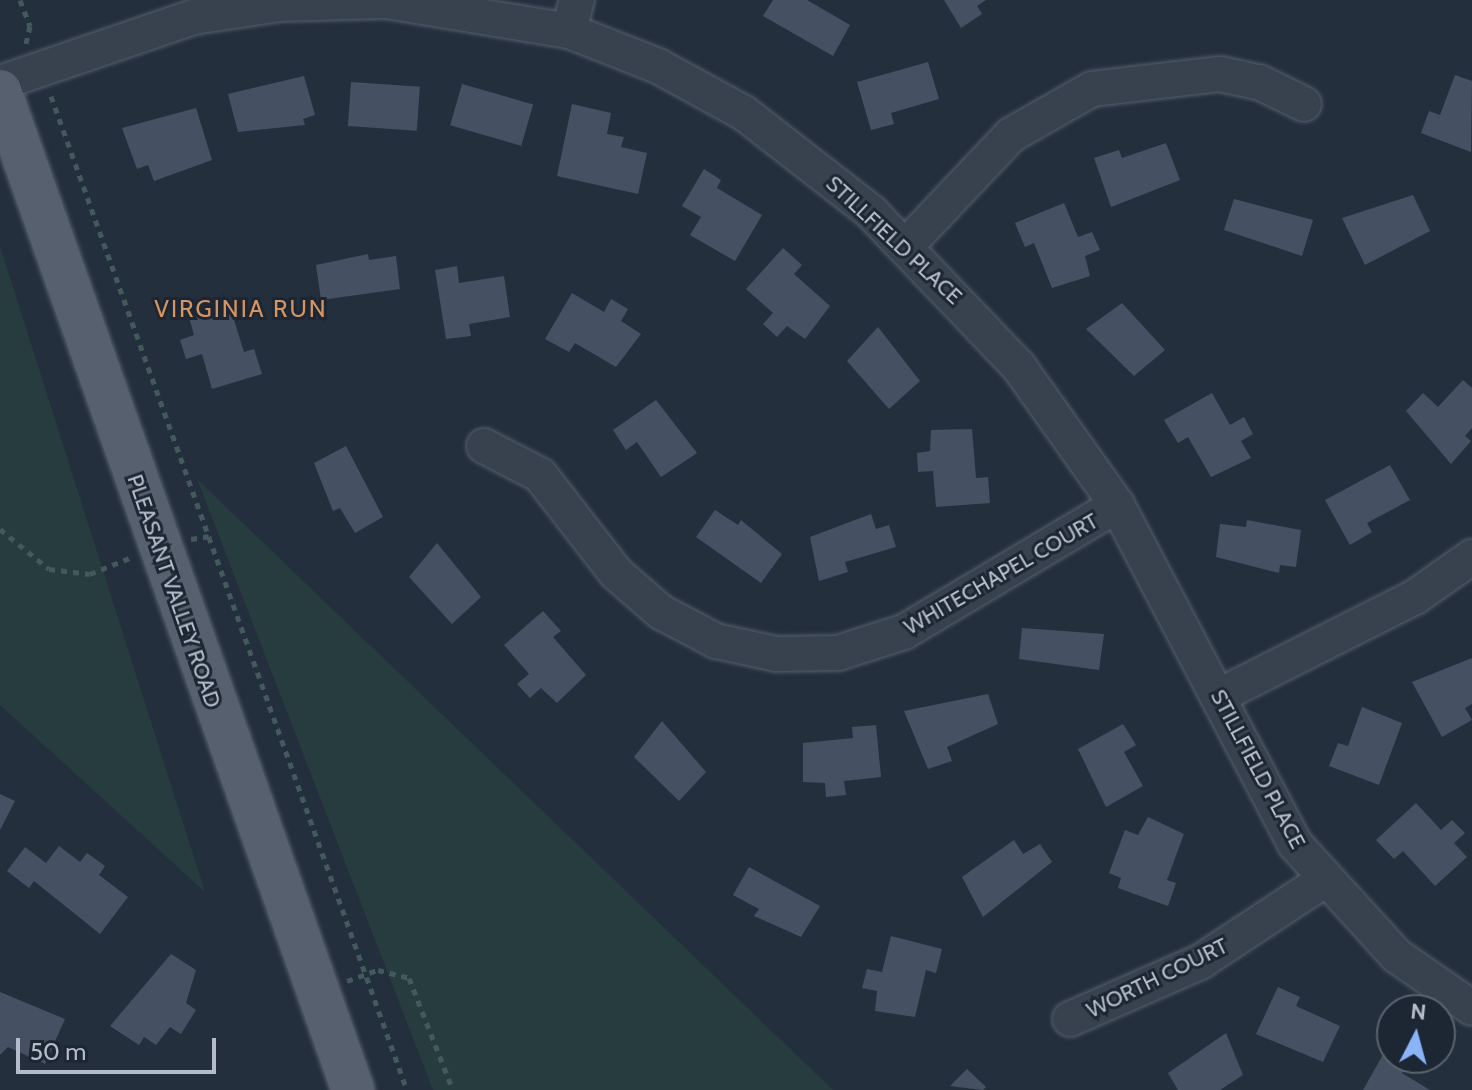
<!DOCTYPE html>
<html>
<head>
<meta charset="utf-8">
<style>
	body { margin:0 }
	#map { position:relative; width:1472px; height:1090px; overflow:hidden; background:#242f3e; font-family:Cabin,sans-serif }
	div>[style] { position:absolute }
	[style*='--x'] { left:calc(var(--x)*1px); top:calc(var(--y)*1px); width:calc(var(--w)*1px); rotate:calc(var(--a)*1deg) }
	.green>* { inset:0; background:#263c3f }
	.building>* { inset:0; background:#455162; transform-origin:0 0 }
	.path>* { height:5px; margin-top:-2.5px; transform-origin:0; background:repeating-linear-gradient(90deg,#44595c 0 6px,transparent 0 12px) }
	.roads { filter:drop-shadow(0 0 2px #565f6c) drop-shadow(0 0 2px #565f6c) }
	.minor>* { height:34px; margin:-17px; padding:0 17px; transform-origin:17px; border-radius:17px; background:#38414e }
	.major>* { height:42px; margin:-21px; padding:0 21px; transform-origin:21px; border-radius:21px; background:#56606e }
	span { translate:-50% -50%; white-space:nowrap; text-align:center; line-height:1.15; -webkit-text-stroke:6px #1d2633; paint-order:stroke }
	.street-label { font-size:22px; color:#b4bcc9 }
	.neighbourhood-label { font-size:24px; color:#d59563; letter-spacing:2px }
	.north { position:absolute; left:1376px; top:994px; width:80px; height:80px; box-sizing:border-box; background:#1d2633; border:2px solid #59626f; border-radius:50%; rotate:6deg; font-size:22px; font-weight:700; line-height:32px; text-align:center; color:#b4bcc9 }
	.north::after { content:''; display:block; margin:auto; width:28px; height:36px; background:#8ab4f8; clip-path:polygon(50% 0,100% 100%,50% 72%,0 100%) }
	.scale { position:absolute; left:16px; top:1038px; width:200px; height:36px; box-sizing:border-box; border:4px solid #b4bcc9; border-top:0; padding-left:10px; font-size:24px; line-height:28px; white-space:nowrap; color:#b4bcc9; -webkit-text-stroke:6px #1d2633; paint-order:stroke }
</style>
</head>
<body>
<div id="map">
	<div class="green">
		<div style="clip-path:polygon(0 246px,205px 892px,0 705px)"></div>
		<div style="clip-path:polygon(197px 479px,833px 1090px,433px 1090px)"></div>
	</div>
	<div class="building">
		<div style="clip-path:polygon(773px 0,807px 0,850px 25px,833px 56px,763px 16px)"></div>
		<div style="clip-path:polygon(944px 0,986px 0,977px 6px,982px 14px,961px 28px)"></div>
		<div style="clip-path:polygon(928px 62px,939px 99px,891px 113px,894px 124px,871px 130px,857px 82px)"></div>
		<div style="clip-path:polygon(1455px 75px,1472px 81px,1471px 152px,1421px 133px,1429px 111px,1440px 115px)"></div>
		<div style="clip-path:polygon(304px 76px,315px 115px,303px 119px,305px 125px,238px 132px,228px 94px)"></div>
		<div style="left:351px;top:82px;width:69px;height:44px;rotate:4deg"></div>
		<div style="left:462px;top:84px;width:74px;height:43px;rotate:16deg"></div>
		<div style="clip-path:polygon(572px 104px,611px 113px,607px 134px,624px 137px,621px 147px,647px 153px,638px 194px,557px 176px)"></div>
		<div style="clip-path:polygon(196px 108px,212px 160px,154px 181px,148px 165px,137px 169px,122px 128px)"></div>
		<div style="clip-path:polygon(1166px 143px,1180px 180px,1111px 207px,1094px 158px,1119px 150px,1122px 158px)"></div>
		<div style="clip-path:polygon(704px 169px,721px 180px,717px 188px,762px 215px,735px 261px,690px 235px,701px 217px,682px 206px)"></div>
		<div style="clip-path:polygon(1413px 195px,1430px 231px,1365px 265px,1342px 218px)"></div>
		<div style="clip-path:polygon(1234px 199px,1313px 220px,1302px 256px,1224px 230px)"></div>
		<div style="clip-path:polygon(1064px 203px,1078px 237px,1092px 232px,1100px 250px,1085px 256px,1090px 276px,1052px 288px,1034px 243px,1025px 247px,1015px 223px)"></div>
		<div style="clip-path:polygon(783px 248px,802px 265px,794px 274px,830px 306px,805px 339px,787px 326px,777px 337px,763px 324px,773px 313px,746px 289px)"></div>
		<div style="clip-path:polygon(368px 254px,369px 260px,396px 256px,400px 289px,321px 300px,316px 265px)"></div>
		<div style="clip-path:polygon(457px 266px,459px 283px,504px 276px,510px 317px,469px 324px,471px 336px,446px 339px,435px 270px)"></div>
		<div style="clip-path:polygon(572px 293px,604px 312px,611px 299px,628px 309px,621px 321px,641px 334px,616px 367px,575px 343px,569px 352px,545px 339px)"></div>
		<div style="clip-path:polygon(1122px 303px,1165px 350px,1134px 376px,1086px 329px)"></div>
		<div style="clip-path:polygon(230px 307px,244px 352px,254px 349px,262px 374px,212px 389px,202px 354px,186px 359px,180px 340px,194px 335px,189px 317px)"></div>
		<div style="clip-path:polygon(878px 327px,920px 381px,889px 409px,847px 361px)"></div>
		<div style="clip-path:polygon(1463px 380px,1472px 388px,1472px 428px,1465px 436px,1471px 441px,1451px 464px,1406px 411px,1423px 393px,1438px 407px)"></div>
		<div style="clip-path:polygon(1212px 393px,1230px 425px,1244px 417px,1253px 434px,1241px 441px,1251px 458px,1211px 477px,1188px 437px,1178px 443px,1164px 420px)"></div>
		<div style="clip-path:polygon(656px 400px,697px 453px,661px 477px,637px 442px,626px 450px,613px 430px)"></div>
		<div style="clip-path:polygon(972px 429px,976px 478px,988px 477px,990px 503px,936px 507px,933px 471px,918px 472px,917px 453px,930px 451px,931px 430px)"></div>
		<div style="clip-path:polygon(346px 446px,383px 517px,355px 533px,340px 508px,333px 511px,314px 463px)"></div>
		<div style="clip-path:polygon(1390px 465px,1410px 500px,1367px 523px,1372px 532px,1350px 545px,1325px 500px)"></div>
		<div style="clip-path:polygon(715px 510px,738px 525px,741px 520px,782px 554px,761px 583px,696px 537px)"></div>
		<div style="clip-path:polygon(871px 514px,876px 529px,889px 525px,896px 547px,845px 562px,848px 572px,819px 581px,810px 537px)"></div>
		<div style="clip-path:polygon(1247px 520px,1301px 530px,1296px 567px,1280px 565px,1279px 573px,1216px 557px,1220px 524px,1246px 527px)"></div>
		<div style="clip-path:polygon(437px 543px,481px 597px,452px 624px,409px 577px)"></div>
		<div style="clip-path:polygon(543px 611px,561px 631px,553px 637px,586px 675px,557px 703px,541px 688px,530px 698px,517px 684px,529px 674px,504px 645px)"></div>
		<div style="clip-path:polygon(1022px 628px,1104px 634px,1099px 670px,1019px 659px)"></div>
		<div style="clip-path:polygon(1472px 658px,1472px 704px,1465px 708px,1472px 720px,1442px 737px,1412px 682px)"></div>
		<div style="clip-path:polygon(988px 694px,998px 724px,947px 747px,952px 761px,928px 769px,904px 711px)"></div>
		<div style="clip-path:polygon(1362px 707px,1402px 723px,1379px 785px,1329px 766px,1338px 743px,1348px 746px)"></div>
		<div style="clip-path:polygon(662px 721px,706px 772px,679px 801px,634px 757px)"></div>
		<div style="clip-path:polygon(1123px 724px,1136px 745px,1124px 752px,1143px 786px,1106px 807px,1078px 749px)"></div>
		<div style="clip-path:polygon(876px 725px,881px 777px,844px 781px,846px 795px,826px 797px,825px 783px,803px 782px,803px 743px,853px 738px,852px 727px)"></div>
		<div style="clip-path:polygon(0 794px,15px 801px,0 830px)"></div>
		<div style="clip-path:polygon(1416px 803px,1441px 830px,1452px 820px,1465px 833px,1454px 843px,1467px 857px,1435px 886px,1403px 851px,1394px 859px,1376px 840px)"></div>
		<div style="clip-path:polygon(1148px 817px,1184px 834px,1167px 880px,1176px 883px,1168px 906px,1118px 888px,1121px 878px,1109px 873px,1125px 830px,1138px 835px)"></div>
		<div style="clip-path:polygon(1014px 840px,1023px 854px,1040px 844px,1052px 862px,983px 917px,962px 877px)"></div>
		<div style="clip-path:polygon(59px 846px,80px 862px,87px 853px,105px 866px,99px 875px,128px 897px,100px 934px,34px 881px,29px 888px,7px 871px,25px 847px,46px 863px)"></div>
		<div style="clip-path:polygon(749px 867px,820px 906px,801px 937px,754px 916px,759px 909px,733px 895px)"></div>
		<div style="clip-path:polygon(891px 936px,942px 949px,936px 973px,926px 970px,915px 1017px,875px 1011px,877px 991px,862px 988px,867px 969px,882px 972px)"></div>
		<div style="clip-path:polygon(171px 954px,196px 970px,186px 1003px,196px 1010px,181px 1034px,170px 1027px,156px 1045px,144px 1037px,139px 1045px,110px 1026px)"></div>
		<div style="clip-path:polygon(1278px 987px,1300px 997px,1296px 1006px,1340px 1026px,1323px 1062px,1256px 1034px)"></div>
		<div style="clip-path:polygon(0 992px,65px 1019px,45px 1064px,8px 1047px,0 1055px)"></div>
		<div style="clip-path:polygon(1226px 1033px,1243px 1075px,1220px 1090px,1178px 1090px,1168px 1073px)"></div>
		<div style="clip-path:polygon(1385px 1051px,1407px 1064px,1402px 1073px,1430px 1090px,1363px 1090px)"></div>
		<div style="clip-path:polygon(967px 1069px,986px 1087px,983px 1090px,950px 1086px)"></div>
	</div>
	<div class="path">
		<div style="--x:20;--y:0;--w:28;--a:69"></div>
		<div style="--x:30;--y:26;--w:18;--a:103"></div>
		<div style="--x:51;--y:96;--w:1056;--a:70.3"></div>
		<div style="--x:0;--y:529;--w:63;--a:39.2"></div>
		<div style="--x:49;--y:569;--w:41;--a:7"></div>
		<div style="--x:90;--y:574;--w:45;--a:-22"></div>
		<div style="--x:191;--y:539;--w:18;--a:-9"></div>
		<div style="--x:347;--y:981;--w:33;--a:-20"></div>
		<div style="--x:378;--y:970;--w:32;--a:14"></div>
		<div style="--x:409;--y:978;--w:120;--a:68.6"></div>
	</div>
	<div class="roads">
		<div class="minor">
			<div style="--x:569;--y:31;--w:32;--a:-76"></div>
			<div style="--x:0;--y:83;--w:205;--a:-18.8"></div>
			<div style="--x:194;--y:17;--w:87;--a:-8.6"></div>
			<div style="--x:280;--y:4;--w:106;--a:-1.6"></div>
			<div style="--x:386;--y:1;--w:185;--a:9.3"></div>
			<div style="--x:569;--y:31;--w:96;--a:21.5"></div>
			<div style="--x:658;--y:66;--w:98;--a:28.7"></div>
			<div style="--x:744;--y:113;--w:161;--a:37.9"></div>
			<div style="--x:871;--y:212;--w:214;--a:46.3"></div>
			<div style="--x:1019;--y:367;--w:169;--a:54.6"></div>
			<div style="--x:1117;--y:505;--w:383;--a:62.3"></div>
			<div style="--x:1295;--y:844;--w:151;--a:47.7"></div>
			<div style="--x:1397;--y:956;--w:91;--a:34.7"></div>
			<div style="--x:905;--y:247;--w:154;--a:-46.6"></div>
			<div style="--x:1011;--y:135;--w:93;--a:-29.6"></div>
			<div style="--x:1092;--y:89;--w:129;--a:-6.7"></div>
			<div style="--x:1220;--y:74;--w:40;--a:12"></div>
			<div style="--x:1259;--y:82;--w:50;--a:26.1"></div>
			<div style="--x:484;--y:446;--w:63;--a:27.4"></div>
			<div style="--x:540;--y:475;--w:124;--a:52.2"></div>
			<div style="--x:616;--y:573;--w:60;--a:40.9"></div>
			<div style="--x:661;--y:612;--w:62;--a:27.8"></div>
			<div style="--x:716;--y:641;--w:61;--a:12.2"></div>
			<div style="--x:776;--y:654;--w:62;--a:-0.9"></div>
			<div style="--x:838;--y:653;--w:69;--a:-17.7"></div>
			<div style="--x:904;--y:632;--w:248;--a:-30.8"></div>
			<div style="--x:1219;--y:696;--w:220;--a:-26.8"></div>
			<div style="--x:1415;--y:597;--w:70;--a:-35.1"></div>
			<div style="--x:1070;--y:1019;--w:142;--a:-23.7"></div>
			<div style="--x:1200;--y:962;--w:147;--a:-33.4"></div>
		</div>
		<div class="major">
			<div style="--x:0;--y:91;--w:1060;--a:70.54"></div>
		</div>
	</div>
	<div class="street-label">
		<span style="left:894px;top:240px;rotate:43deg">STILLFIELD PLACE</span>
		<span style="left:1001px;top:574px;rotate:-30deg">WHITECHAPEL COURT</span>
		<span style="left:174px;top:591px;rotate:71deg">PLEASANT VALLEY ROAD</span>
		<span style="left:1258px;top:769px;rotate:62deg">STILLFIELD PLACE</span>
		<span style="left:1157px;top:978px;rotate:-26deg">WORTH COURT</span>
	</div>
	<div class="neighbourhood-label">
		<span style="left:241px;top:309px">VIRGINIA RUN</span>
	</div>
	<div class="north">N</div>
	<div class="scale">50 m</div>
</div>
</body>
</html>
